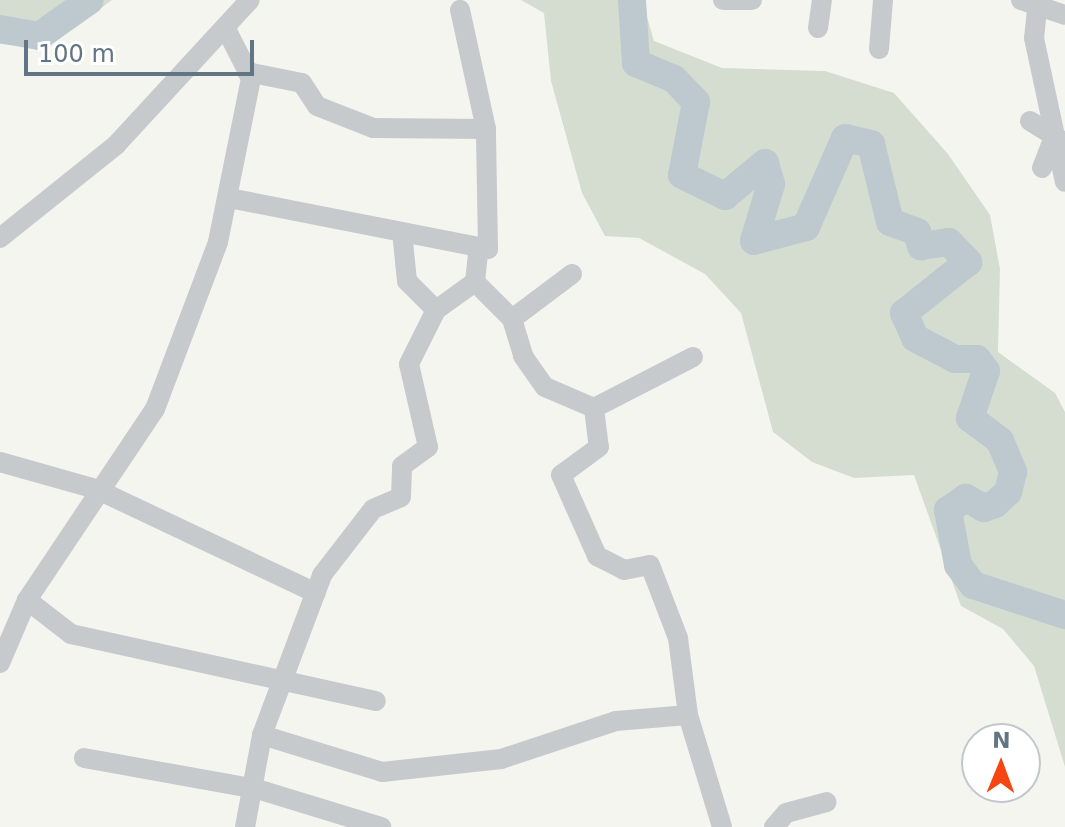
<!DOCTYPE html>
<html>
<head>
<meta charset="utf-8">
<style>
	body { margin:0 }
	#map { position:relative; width:1065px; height:827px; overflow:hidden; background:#f5f5f0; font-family:"DejaVu Sans",sans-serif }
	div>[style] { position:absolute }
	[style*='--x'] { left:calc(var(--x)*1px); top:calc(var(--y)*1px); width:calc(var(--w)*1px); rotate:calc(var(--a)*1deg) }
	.green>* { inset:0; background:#d5ddd1 }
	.river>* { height:28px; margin:-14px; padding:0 14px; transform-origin:14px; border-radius:14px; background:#bdc9ce }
	.minor>* { height:20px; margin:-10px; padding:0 10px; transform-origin:10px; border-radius:10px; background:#c7cacd }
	span { translate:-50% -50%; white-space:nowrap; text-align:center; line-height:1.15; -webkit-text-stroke:8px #fff; paint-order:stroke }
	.north { position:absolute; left:961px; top:723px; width:80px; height:80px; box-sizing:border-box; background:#fff; border:2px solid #c0c8ce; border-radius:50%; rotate:1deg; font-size:22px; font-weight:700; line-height:32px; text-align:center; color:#617585 }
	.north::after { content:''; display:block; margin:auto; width:28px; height:36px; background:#f44512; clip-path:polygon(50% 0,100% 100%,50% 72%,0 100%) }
	.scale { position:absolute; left:24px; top:40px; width:230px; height:36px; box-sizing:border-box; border:4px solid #617585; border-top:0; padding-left:10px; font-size:24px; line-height:28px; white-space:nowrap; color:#617585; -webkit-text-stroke:6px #fff; paint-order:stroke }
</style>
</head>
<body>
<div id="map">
	<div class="green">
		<div style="clip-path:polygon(0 0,112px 0,48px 47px,0 44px)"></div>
		<div style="clip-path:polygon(521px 0,642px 0,654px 41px,722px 68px,825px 71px,894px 93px,948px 154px,990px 215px,1000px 269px,998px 352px,1055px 393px,1065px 412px,1065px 767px,1034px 666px,1003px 629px,961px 606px,914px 475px,854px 478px,812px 462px,773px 432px,741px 313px,705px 274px,639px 238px,605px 236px,582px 193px,551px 81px,544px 13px)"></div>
	</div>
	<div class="river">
		<div style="--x:632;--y:0;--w:63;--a:86.4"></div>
		<div style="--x:636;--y:63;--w:41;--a:22.8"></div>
		<div style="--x:674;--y:79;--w:32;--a:46"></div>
		<div style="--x:696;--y:102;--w:74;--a:100.9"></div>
		<div style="--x:682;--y:175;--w:48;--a:26"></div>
		<div style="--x:725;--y:196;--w:52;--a:-39.5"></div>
		<div style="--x:765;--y:163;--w:22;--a:74"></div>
		<div style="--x:771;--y:184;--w:59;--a:106.6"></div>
		<div style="--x:754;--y:241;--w:54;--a:-15.1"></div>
		<div style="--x:806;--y:227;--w:97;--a:-66.3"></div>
		<div style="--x:845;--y:138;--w:27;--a:13"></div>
		<div style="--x:871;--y:144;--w:80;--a:76.3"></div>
		<div style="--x:890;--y:222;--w:29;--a:20"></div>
		<div style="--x:917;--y:232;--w:15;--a:74"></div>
		<div style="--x:921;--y:246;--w:28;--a:-8"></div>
		<div style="--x:949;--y:242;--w:28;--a:46"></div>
		<div style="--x:968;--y:262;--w:82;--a:141.4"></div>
		<div style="--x:904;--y:313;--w:27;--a:66"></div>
		<div style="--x:915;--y:338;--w:45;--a:27.7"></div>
		<div style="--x:955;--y:359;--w:22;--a:0"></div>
		<div style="--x:977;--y:359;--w:15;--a:53"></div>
		<div style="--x:986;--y:371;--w:50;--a:108.8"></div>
		<div style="--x:970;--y:418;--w:38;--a:37"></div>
		<div style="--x:1000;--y:441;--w:34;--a:67"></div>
		<div style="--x:1013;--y:472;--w:21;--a:104"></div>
		<div style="--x:1008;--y:492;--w:18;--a:137"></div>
		<div style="--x:995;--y:504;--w:12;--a:160"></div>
		<div style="--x:984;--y:508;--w:21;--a:-151"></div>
		<div style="--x:966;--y:498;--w:22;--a:146"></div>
		<div style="--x:948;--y:510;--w:56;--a:79.7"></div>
		<div style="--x:958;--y:565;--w:25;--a:53"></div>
		<div style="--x:973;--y:585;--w:97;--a:18.1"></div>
		<div style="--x:0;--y:29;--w:40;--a:10"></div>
		<div style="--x:39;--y:36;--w:62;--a:-35.2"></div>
	</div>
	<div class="minor">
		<div style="--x:723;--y:0;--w:29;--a:0"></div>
		<div style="--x:1021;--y:0;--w:46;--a:18.8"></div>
		<div style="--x:1037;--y:10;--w:28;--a:96"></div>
		<div style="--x:1034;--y:38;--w:147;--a:77.9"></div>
		<div style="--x:818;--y:28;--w:28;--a:-82"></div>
		<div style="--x:879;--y:49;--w:49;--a:-85.3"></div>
		<div style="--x:247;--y:72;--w:56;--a:11.3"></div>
		<div style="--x:302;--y:83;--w:27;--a:57"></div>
		<div style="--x:317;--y:106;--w:60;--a:21.4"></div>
		<div style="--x:373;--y:128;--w:113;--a:0.5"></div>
		<div style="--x:1030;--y:121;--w:34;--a:32"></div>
		<div style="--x:1042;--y:168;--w:34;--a:-69"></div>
		<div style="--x:229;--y:198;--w:264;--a:11.1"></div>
		<div style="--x:488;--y:249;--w:120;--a:-91"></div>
		<div style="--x:486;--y:129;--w:122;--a:-102.3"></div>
		<div style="--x:0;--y:238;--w:149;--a:-38.7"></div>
		<div style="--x:116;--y:145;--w:197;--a:-47.3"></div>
		<div style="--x:572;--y:274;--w:75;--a:143.1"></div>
		<div style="--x:512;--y:319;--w:39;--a:73"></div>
		<div style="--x:523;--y:356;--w:38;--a:55"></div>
		<div style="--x:545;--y:387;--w:53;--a:23.2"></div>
		<div style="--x:475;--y:282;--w:52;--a:45"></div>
		<div style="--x:436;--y:310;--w:48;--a:-35.7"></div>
		<div style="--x:475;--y:282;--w:30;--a:-84"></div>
		<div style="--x:693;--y:357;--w:111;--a:152.7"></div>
		<div style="--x:594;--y:408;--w:39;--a:83"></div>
		<div style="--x:599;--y:447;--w:47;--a:143.6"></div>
		<div style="--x:561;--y:475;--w:89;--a:66"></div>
		<div style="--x:597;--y:556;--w:30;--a:27"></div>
		<div style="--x:624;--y:570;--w:26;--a:-11"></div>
		<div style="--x:650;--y:565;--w:78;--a:69"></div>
		<div style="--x:678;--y:638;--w:78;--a:82.6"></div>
		<div style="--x:688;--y:715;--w:117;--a:73.1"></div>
		<div style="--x:0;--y:462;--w:100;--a:15.7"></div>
		<div style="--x:96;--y:489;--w:243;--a:25.3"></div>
		<div style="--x:27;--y:600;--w:56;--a:37.7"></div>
		<div style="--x:71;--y:634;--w:312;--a:12.4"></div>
		<div style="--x:0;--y:663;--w:69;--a:-66.8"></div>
		<div style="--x:27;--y:600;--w:230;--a:-56.2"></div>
		<div style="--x:155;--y:409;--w:178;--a:-69.3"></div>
		<div style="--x:218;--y:242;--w:167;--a:-78.6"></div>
		<div style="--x:251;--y:78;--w:55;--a:-117"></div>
		<div style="--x:262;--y:735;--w:126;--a:17.1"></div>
		<div style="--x:382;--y:772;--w:120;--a:-6.2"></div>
		<div style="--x:501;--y:759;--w:121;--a:-18.3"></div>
		<div style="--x:616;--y:721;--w:72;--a:-4.8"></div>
		<div style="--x:84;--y:758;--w:176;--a:10.2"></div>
		<div style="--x:257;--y:789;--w:130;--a:17"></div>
		<div style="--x:245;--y:827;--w:94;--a:-79.5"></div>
		<div style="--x:262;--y:735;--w:171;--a:-69.4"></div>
		<div style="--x:322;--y:575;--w:83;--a:-52.3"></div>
		<div style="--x:373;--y:509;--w:30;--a:-23"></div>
		<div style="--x:401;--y:497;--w:31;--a:-88"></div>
		<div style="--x:402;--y:466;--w:32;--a:-36"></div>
		<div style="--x:428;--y:447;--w:85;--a:-102.9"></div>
		<div style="--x:409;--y:364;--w:60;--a:-63.4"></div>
		<div style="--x:436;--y:310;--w:41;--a:-135"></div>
		<div style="--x:407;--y:281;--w:49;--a:-95.8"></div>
		<div style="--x:774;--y:827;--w:18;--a:-49"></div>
		<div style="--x:786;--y:813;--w:42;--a:-15"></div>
	</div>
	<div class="north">N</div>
	<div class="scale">100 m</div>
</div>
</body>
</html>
